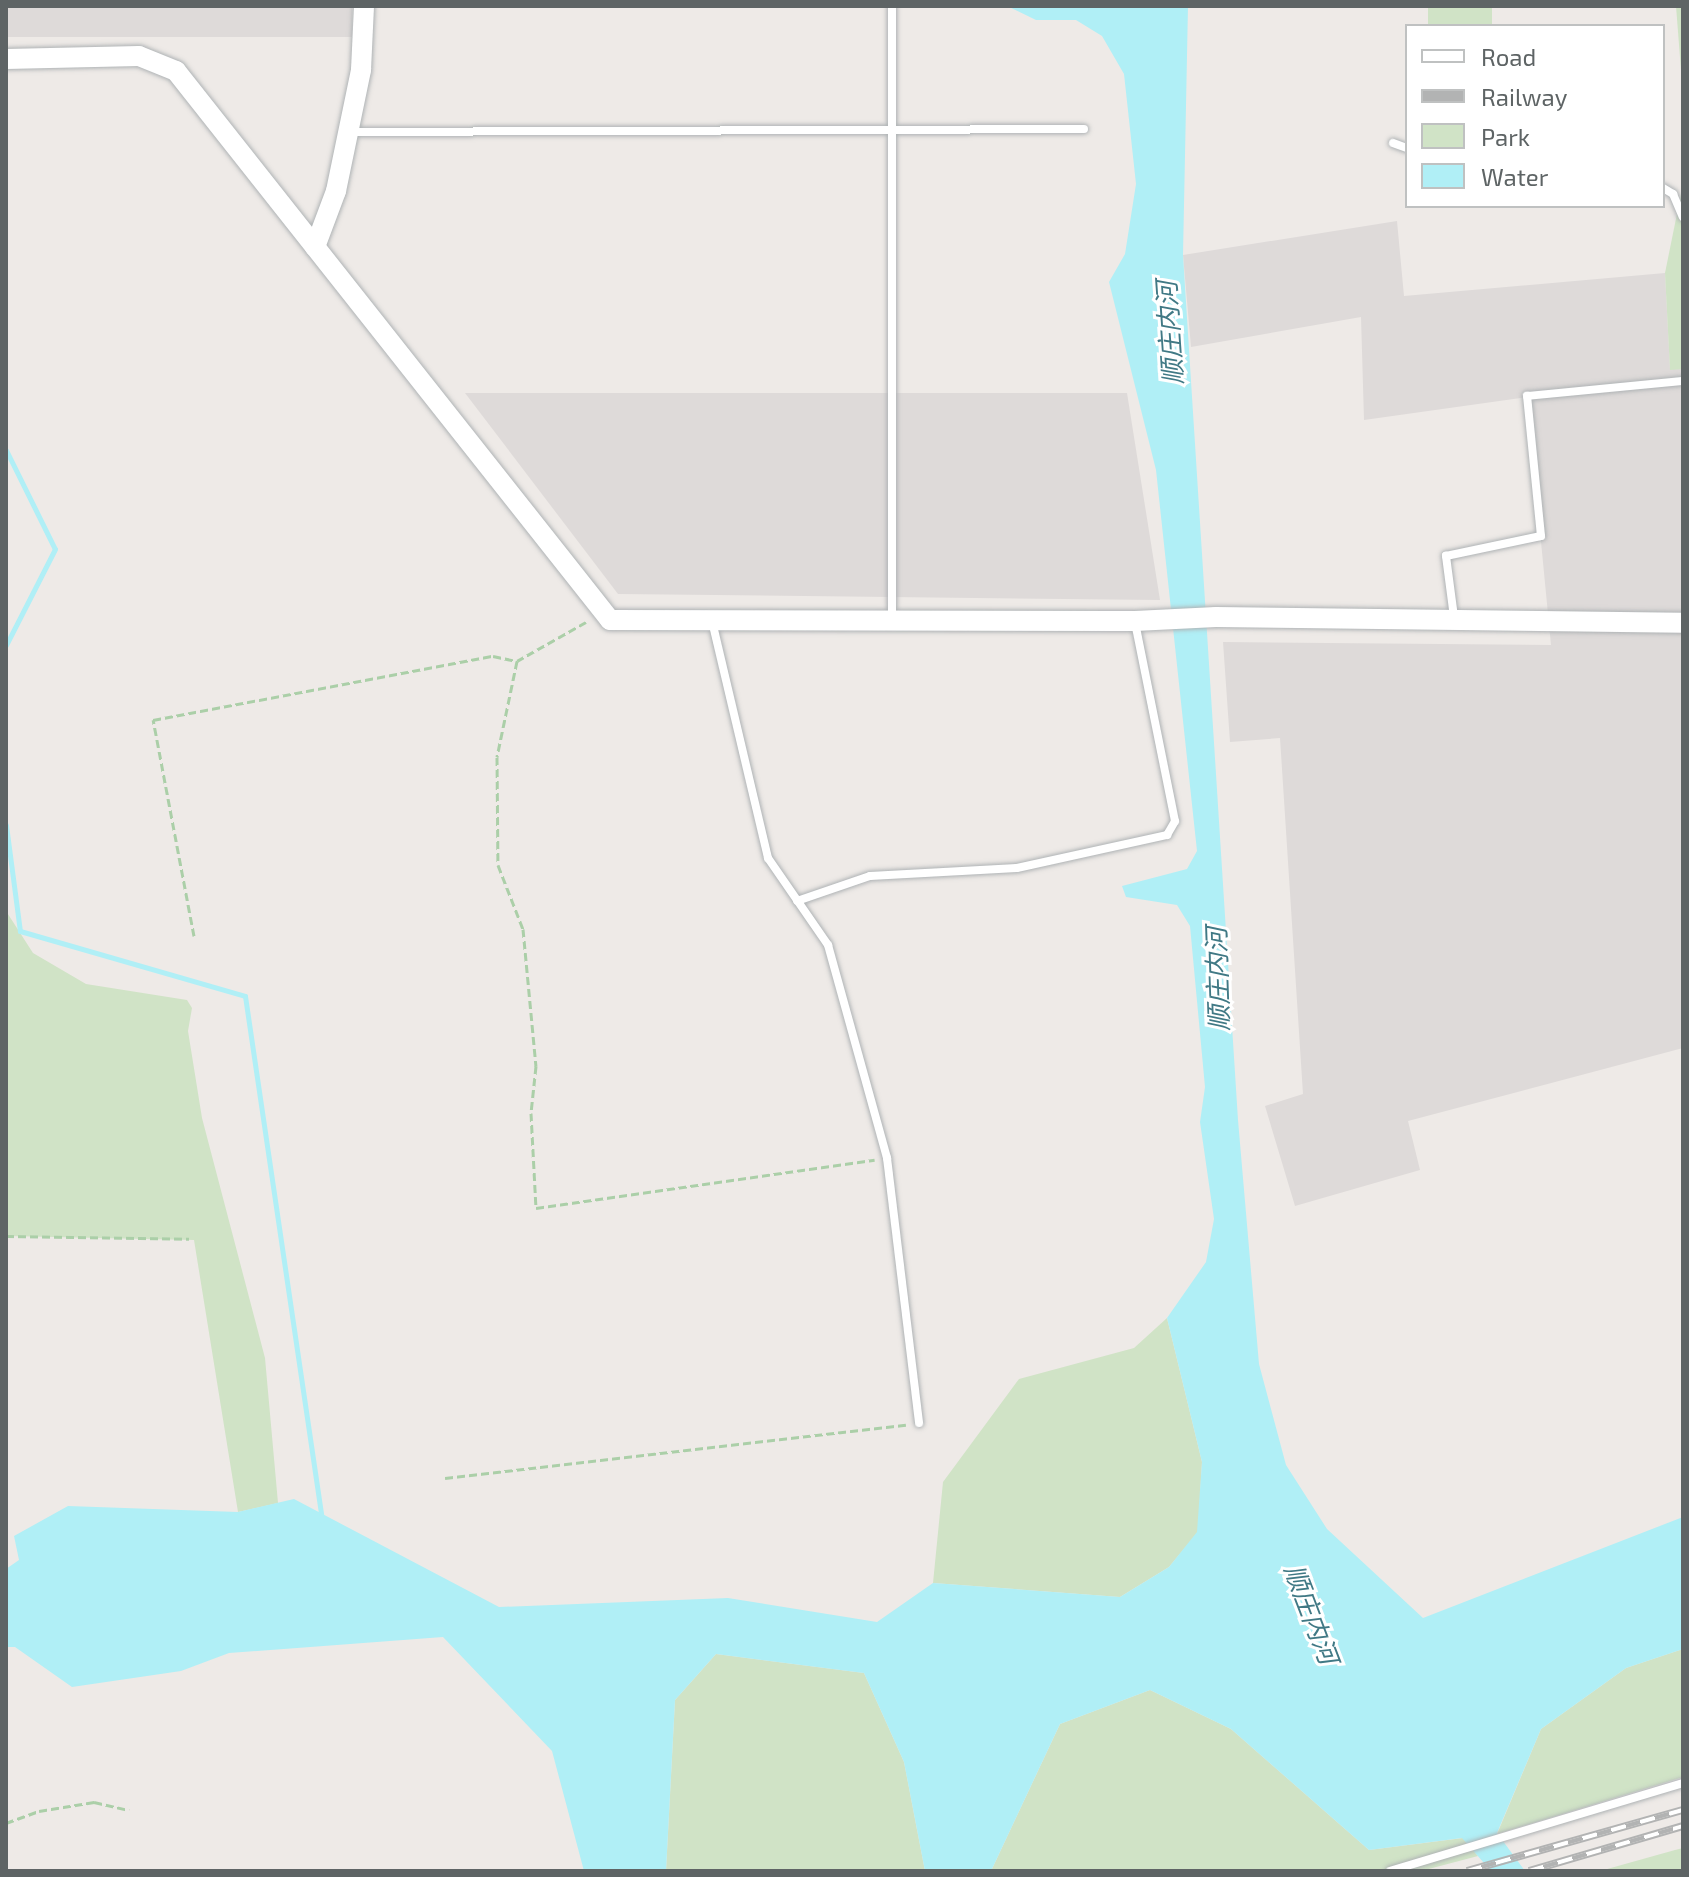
<!DOCTYPE html>
<html>
<head>
<meta charset="utf-8">
<style>
	body { margin:0 }
	#map { position:relative; width:1689px; height:1877px; overflow:hidden; background:#eeeae7; font-family:"Exo 2","Noto Sans SC",sans-serif }
	div>[style] { position:absolute }
	[style*='--x'] { left:calc(var(--x)*1px); top:calc(var(--y)*1px); width:calc(var(--w)*1px); rotate:calc(var(--a)*1deg) }
	.industrial>* { inset:0; background:#dedad9; transform-origin:0 0 }
	.green>* { inset:0; background:#d0e3c6; transform-origin:0 0 }
	.water>* { inset:0; background:#b0eff6 }
	.stream>* { height:5px; margin:-2.5px; padding:0 2.5px; transform-origin:2.5px; border-radius:2.5px; background:#b0eff6 }
	.path>* { height:3px; margin-top:-1.5px; transform-origin:0; background:repeating-linear-gradient(90deg,#abcfa8 0 8px,transparent 0 12px) }
	.roads { filter:drop-shadow(0 0 2px #afb3b5) drop-shadow(0 0 2px #afb3b5) }
	.service>* { height:8px; margin:-4px; padding:0 4px; transform-origin:4px; border-radius:4px; background:#fff }
	.tertiary>* { height:20px; margin:-10px; padding:0 10px; transform-origin:10px; border-radius:10px; background:#fff }
	.rail>* { height:8px; margin-top:-4px; transform-origin:0; background:repeating-linear-gradient(90deg,#fff 0 15px,#b2b3b3 0 30px); box-sizing:border-box; border-block:2px solid #b2b3b3 }
	span { translate:-50% -50%; white-space:nowrap; text-align:center; line-height:1.15; -webkit-text-stroke:6px #fff; paint-order:stroke }
	.water-label { font-size:26px; color:#407985; font-style:italic }
	.frame { position:absolute; inset:0; border:8px solid #5e6465; pointer-events:none }
	.legend { position:absolute; left:1405px; top:24px; width:260px; height:184px; box-sizing:border-box; background:#fff; border:2px solid #bfc1c1; margin:0; padding:10px 14px; list-style:none; font-size:24px; color:#5e6465 }
	.legend li { display:flex; align-items:center; gap:16px; height:40px }
	.legend b { width:40px; border:2px solid #bfc1c1 }
</style>
</head>
<body>
<div id="map">
	<div class="industrial">
		<div style="left:6px;top:6px;width:346px;height:31px"></div>
		<div style="clip-path:polygon(1397px 221px,1404px 296px,1665px 273px,1670px 369px,1683px 369px,1683px 1048px,1408px 1121px,1420px 1170px,1295px 1206px,1265px 1106px,1303px 1094px,1280px 738px,1230px 742px,1223px 642px,1551px 645px,1527px 397px,1364px 420px,1361px 317px,1191px 347px,1183px 255px)"></div>
		<div style="clip-path:polygon(465px 393px,1127px 393px,1160px 600px,618px 594px)"></div>
	</div>
	<div class="green">
		<div style="left:1428px;top:6px;width:64px;height:20px"></div>
		<div style="clip-path:polygon(1676px 6px,1683px 6px,1683px 96px)"></div>
		<div style="clip-path:polygon(1683px 184px,1683px 369px,1670px 370px,1665px 273px)"></div>
		<div style="clip-path:polygon(6px 911px,33px 953px,86px 984px,187px 1000px,192px 1008px,188px 1031px,202px 1118px,265px 1358px,278px 1503px,238px 1512px,194px 1240px,6px 1236px)"></div>
		<div style="clip-path:polygon(1167px 1318px,1202px 1462px,1198px 1532px,1169px 1567px,1120px 1597px,933px 1583px,943px 1482px,1019px 1379px,1134px 1348px)"></div>
		<div style="clip-path:polygon(1683px 1649px,1683px 1777px,1497px 1834px,1541px 1729px,1626px 1668px)"></div>
		<div style="clip-path:polygon(716px 1654px,864px 1673px,904px 1762px,925px 1871px,666px 1871px,675px 1700px)"></div>
		<div style="clip-path:polygon(1150px 1690px,1231px 1729px,1369px 1850px,1463px 1838px,1478px 1856px,1421px 1871px,991px 1871px,1060px 1724px)"></div>
		<div style="clip-path:polygon(1683px 1848px,1683px 1871px,1600px 1871px,1675px 1850px)"></div>
	</div>
	<div class="water">
		<div style="clip-path:polygon(1007px 6px,1188px 6px,1183px 255px,1238px 1120px,1259px 1364px,1286px 1465px,1327px 1529px,1423px 1618px,1683px 1517px,1683px 1649px,1626px 1668px,1541px 1729px,1497px 1833px,1525px 1871px,1491px 1871px,1462px 1838px,1369px 1850px,1231px 1729px,1150px 1690px,1060px 1724px,991px 1871px,925px 1871px,904px 1762px,864px 1673px,716px 1654px,675px 1700px,666px 1871px,584px 1871px,552px 1751px,443px 1637px,229px 1653px,181px 1671px,72px 1687px,15px 1647px,6px 1647px,6px 1569px,19px 1560px,14px 1536px,68px 1506px,238px 1512px,294px 1499px,499px 1607px,728px 1598px,877px 1622px,933px 1583px,1120px 1597px,1169px 1567px,1197px 1532px,1202px 1462px,1167px 1318px,1206px 1262px,1214px 1219px,1200px 1122px,1205px 1087px,1190px 926px,1177px 905px,1126px 897px,1122px 886px,1187px 869px,1197px 851px,1156px 470px,1109px 282px,1125px 254px,1136px 184px,1124px 74px,1102px 36px,1076px 20px,1036px 20px)"></div>
	</div>
	<div class="stream">
		<div style="--x:6;--y:450;--w:110;--a:63.7"></div>
		<div style="--x:55;--y:549;--w:108;--a:117"></div>
		<div style="--x:6;--y:825;--w:107;--a:82.5"></div>
		<div style="--x:20;--y:931;--w:234;--a:16.1"></div>
		<div style="--x:245;--y:996;--w:530;--a:81.64"></div>
	</div>
	<div class="path">
		<div style="--x:586;--y:622;--w:79;--a:150.5"></div>
		<div style="--x:517;--y:661;--w:98;--a:101.8"></div>
		<div style="--x:497;--y:757;--w:108;--a:89.5"></div>
		<div style="--x:498;--y:865;--w:69;--a:68.7"></div>
		<div style="--x:523;--y:929;--w:138;--a:84.6"></div>
		<div style="--x:536;--y:1066;--w:47;--a:96.1"></div>
		<div style="--x:531;--y:1113;--w:95;--a:87"></div>
		<div style="--x:536;--y:1208;--w:342;--a:-8.1"></div>
		<div style="--x:194;--y:936;--w:220;--a:-100.7"></div>
		<div style="--x:153;--y:720;--w:346;--a:-10.7"></div>
		<div style="--x:493;--y:656;--w:25;--a:12"></div>
		<div style="--x:6;--y:1236;--w:183;--a:0.9"></div>
		<div style="--x:445;--y:1478;--w:464;--a:-6.6"></div>
		<div style="--x:6;--y:1823;--w:35;--a:-20"></div>
		<div style="--x:39;--y:1811;--w:56;--a:-9.3"></div>
		<div style="--x:94;--y:1802;--w:36;--a:13"></div>
	</div>
	<div class="roads">
		<div class="service">
			<div style="--x:892;--y:6;--w:614;--a:90"></div>
			<div style="--x:349;--y:132;--w:735;--a:-0.23"></div>
			<div style="--x:1393;--y:143;--w:15;--a:20"></div>
			<div style="--x:1663;--y:188;--w:12;--a:31"></div>
			<div style="--x:1673;--y:194;--w:25;--a:67"></div>
			<div style="--x:1454;--y:617;--w:62;--a:-97.5"></div>
			<div style="--x:1446;--y:556;--w:97;--a:-11.9"></div>
			<div style="--x:1541;--y:536;--w:141;--a:-95.7"></div>
			<div style="--x:1527;--y:396;--w:157;--a:-5.5"></div>
			<div style="--x:712;--y:621;--w:244;--a:76.7"></div>
			<div style="--x:768;--y:858;--w:106;--a:55.4"></div>
			<div style="--x:828;--y:945;--w:221;--a:74.5"></div>
			<div style="--x:887;--y:1158;--w:267;--a:83.1"></div>
			<div style="--x:797;--y:901;--w:77;--a:-18.9"></div>
			<div style="--x:870;--y:876;--w:147;--a:-3.1"></div>
			<div style="--x:1017;--y:868;--w:154;--a:-12.4"></div>
			<div style="--x:1167;--y:835;--w:16;--a:-60"></div>
			<div style="--x:1175;--y:821;--w:203;--a:-101.4"></div>
			<div style="--x:1390;--y:1871;--w:306;--a:-16.7"></div>
		</div>
		<div class="tertiary">
			<div style="--x:6;--y:59;--w:133;--a:-1.3"></div>
			<div style="--x:139;--y:56;--w:40;--a:22"></div>
			<div style="--x:176;--y:71;--w:700;--a:51.67"></div>
			<div style="--x:610;--y:620;--w:525;--a:0.11"></div>
			<div style="--x:1135;--y:621;--w:81;--a:-2.8"></div>
			<div style="--x:1216;--y:617;--w:467;--a:0.7"></div>
			<div style="--x:315;--y:247;--w:60;--a:-69.4"></div>
			<div style="--x:336;--y:191;--w:124;--a:-78.3"></div>
			<div style="--x:361;--y:70;--w:64;--a:-87.3"></div>
		</div>
	</div>
	<div class="rail">
		<div style="--x:1467;--y:1871;--w:224;--a:-15.8"></div>
		<div style="--x:1529;--y:1871;--w:160;--a:-16.3"></div>
	</div>
	<div class="water-label">
		<span style="left:1169px;top:333px;rotate:-94deg">顺庄内河</span>
		<span style="left:1217px;top:979px;rotate:-92deg">顺庄内河</span>
		<span style="left:1312px;top:1614px;rotate:69deg">顺庄内河</span>
	</div>
	<div class="frame"></div>
	<ul class="legend">
	<li><b style="height:10px;background:#fff"></b>Road</li>
	<li><b style="height:10px;background:#b2b3b3"></b>Railway</li>
	<li><b style="height:22px;background:#d0e3c6"></b>Park</li>
	<li><b style="height:22px;background:#b0eff6"></b>Water</li>
	</ul>
</div>
</body>
</html>
